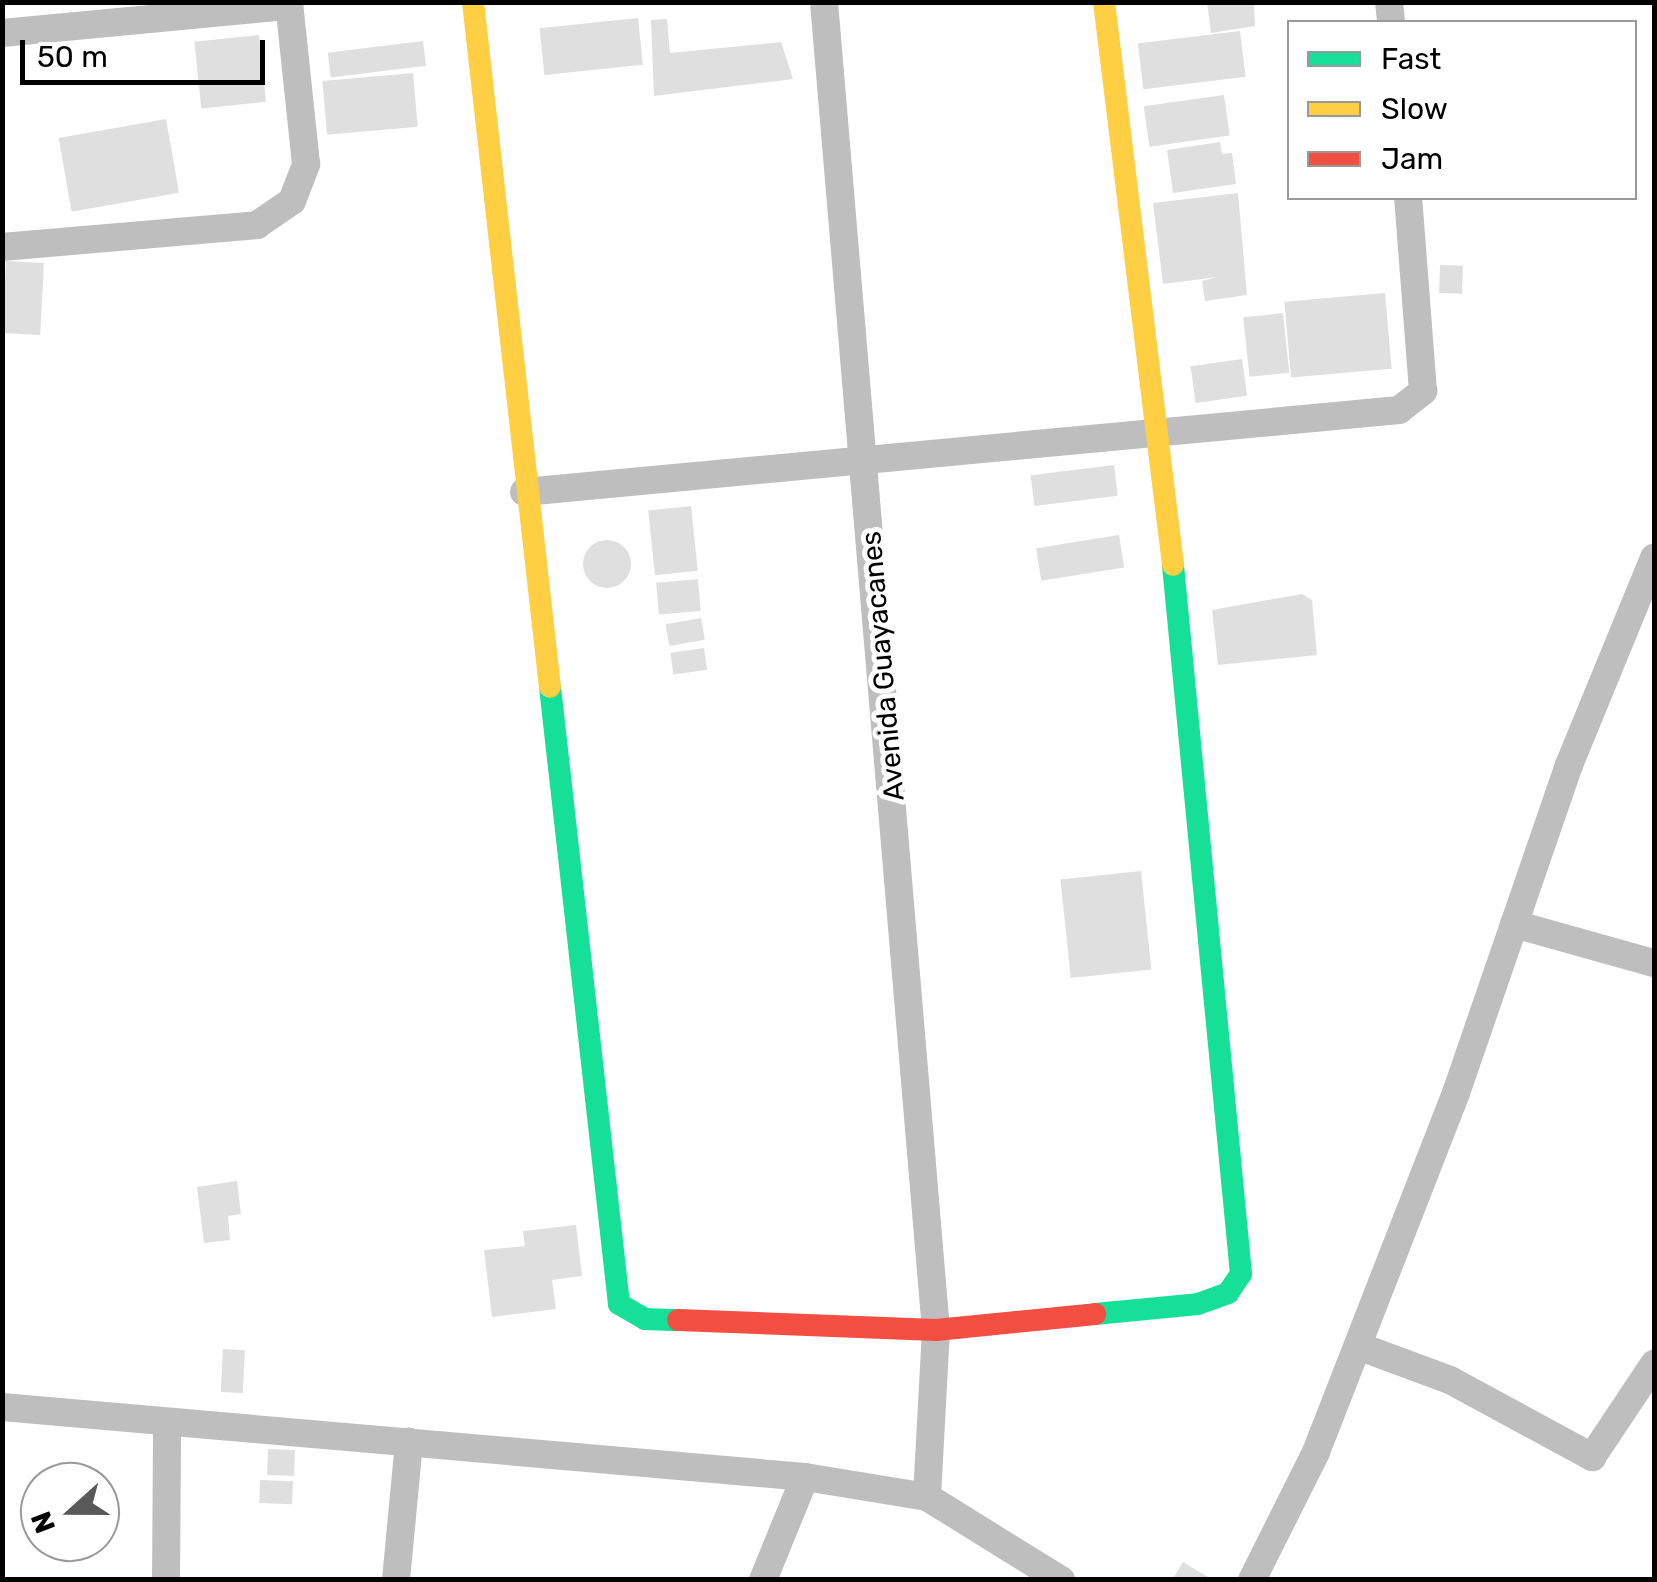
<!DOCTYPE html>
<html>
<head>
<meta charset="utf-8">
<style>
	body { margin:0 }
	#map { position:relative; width:1657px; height:1582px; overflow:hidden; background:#fff; font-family:Rubik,sans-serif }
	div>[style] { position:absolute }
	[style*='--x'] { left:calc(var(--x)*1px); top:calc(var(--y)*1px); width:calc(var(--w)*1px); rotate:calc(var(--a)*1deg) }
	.building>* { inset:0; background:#dfdfdf; transform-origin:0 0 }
	.round { border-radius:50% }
	.street>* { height:28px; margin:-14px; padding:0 14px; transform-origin:14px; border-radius:14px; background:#bebebe }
	.fast>* { height:22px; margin:-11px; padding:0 11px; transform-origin:11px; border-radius:11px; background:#16e098 }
	.slow>* { height:22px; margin:-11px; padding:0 11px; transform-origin:11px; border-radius:11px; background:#ffcf43 }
	.jam>* { height:22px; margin:-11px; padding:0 11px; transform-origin:11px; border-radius:11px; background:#f24e42 }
	span { translate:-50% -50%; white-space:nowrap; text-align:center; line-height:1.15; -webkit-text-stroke:10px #fff; paint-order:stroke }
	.street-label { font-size:28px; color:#000 }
	.frame { position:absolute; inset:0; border:5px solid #000; pointer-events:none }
	.legend { position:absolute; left:1287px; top:20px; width:350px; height:180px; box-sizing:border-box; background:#fff; border:2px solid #999; margin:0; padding:12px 18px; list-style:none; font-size:30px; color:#000 }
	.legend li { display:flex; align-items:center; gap:20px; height:50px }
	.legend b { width:50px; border:2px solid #999 }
	.north { position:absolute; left:20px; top:1462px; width:100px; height:100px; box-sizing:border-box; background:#fff; border:2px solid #999; border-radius:50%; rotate:249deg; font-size:28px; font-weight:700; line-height:40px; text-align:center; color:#000 }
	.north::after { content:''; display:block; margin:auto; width:35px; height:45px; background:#595959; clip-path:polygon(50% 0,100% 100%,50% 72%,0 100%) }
	.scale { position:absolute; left:20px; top:40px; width:245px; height:45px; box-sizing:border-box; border:5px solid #000; border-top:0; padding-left:12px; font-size:30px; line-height:35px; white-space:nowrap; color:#000; -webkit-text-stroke:8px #fff; paint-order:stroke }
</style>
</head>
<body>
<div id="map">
	<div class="building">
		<div style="clip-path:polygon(1207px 2px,1254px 2px,1255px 26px,1211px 33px)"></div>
		<div style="left:638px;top:18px;width:47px;height:99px;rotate:84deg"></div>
		<div style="clip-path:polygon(667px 19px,670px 53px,781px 42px,793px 79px,654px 96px,651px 20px)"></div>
		<div style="left:1240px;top:31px;width:46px;height:103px;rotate:83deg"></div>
		<div style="left:259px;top:35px;width:67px;height:65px;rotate:84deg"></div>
		<div style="left:423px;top:41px;width:25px;height:96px;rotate:83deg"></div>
		<div style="left:413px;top:73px;width:54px;height:91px;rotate:85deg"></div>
		<div style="left:1224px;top:95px;width:41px;height:81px;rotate:82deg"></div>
		<div style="left:166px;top:119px;width:75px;height:109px;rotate:80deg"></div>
		<div style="clip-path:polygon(1220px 142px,1222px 154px,1232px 153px,1236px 184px,1173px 193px,1167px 150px)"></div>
		<div style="clip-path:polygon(1238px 193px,1247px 295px,1205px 301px,1202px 281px,1217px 277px,1163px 284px,1153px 203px)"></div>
		<div style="left:6px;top:261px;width:38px;height:72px;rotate:3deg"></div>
		<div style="left:1440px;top:265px;width:23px;height:28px;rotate:2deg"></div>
		<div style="left:1385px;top:293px;width:76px;height:101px;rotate:85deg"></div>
		<div style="left:1283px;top:313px;width:60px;height:40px;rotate:84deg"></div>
		<div style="left:1242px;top:359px;width:37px;height:52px;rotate:82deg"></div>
		<div style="left:1114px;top:465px;width:31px;height:84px;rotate:83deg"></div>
		<div style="left:691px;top:506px;width:65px;height:43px;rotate:84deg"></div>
		<div style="left:1119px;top:535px;width:33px;height:84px;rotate:81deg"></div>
		<div class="round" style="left:583px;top:540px;width:48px;height:48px"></div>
		<div style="left:698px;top:579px;width:32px;height:42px;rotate:85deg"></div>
		<div style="clip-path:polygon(1302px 594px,1312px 600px,1317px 655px,1218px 665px,1212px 610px)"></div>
		<div style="left:701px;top:618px;width:22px;height:36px;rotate:80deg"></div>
		<div style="left:704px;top:648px;width:22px;height:34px;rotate:82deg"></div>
		<div style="left:1141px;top:871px;width:99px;height:81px;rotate:84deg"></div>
		<div style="clip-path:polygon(237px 1181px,241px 1214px,228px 1216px,230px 1240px,204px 1243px,197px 1187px)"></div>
		<div style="clip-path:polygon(576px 1225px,582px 1276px,552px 1280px,556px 1309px,492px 1317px,484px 1250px,525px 1246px,523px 1231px)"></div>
		<div style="left:223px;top:1349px;width:22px;height:43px;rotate:3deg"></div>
		<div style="left:268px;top:1449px;width:27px;height:26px;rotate:2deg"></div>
		<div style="left:260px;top:1480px;width:33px;height:23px;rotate:2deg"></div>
		<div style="left:52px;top:1542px;width:29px;height:14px"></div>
		<div style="clip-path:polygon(1183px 1562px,1213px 1580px,1172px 1580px)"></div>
	</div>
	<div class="street">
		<div style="--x:824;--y:2;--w:1333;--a:85.18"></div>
		<div style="--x:936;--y:1330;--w:167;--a:93.1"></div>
		<div style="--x:1389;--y:2;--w:20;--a:84"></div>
		<div style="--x:2;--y:33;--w:288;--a:-5.4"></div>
		<div style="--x:2;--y:247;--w:256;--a:-4.9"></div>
		<div style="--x:257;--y:225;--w:42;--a:-34.4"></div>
		<div style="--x:292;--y:201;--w:40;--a:-69"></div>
		<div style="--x:306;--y:164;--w:163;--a:-96"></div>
		<div style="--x:524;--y:492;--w:879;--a:-5.35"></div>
		<div style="--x:1399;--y:410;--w:31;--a:-38"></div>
		<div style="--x:1423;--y:391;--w:194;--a:-94.4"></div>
		<div style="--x:1514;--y:924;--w:145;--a:15.6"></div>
		<div style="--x:1358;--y:1346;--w:98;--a:20.3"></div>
		<div style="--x:1450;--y:1380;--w:162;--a:28.5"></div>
		<div style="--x:1592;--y:1457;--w:112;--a:-56.3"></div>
		<div style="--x:2;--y:1407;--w:806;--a:4.98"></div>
		<div style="--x:805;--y:1477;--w:124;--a:9.3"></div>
		<div style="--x:927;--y:1497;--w:158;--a:31.8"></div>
		<div style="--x:166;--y:1580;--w:158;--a:-89.6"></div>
		<div style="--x:396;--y:1580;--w:139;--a:-84.6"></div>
		<div style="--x:763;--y:1580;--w:111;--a:-67.8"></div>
		<div style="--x:1252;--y:1580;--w:143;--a:-63.4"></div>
		<div style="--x:1316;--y:1452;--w:385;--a:-68.7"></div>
		<div style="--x:1456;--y:1093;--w:347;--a:-71"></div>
		<div style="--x:1569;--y:765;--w:224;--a:-67.7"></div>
	</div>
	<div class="fast">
		<div style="--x:550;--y:687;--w:621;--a:83.62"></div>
		<div style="--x:619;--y:1304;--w:30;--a:30"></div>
		<div style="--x:645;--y:1319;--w:33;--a:2"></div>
		<div style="--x:1095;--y:1314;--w:103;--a:-5.5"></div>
		<div style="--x:1198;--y:1304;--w:32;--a:-20"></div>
		<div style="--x:1228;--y:1293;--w:23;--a:-56"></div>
		<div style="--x:1241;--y:1274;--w:712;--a:-95.48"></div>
	</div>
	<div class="slow">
		<div style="--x:473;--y:2;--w:689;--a:83.59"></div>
		<div style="--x:1104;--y:2;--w:567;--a:83.01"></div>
	</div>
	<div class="jam">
		<div style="--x:678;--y:1320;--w:258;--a:2.2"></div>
		<div style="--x:936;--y:1330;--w:160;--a:-5.7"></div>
	</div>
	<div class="street-label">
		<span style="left:883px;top:666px;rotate:-95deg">Avenida Guayacanes</span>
	</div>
	<div class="frame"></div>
	<ul class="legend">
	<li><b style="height:12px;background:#16e098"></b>Fast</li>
	<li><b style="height:12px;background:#ffcf43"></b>Slow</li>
	<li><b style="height:12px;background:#f24e42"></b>Jam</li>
	</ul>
	<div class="north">N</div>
	<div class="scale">50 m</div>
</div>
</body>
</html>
